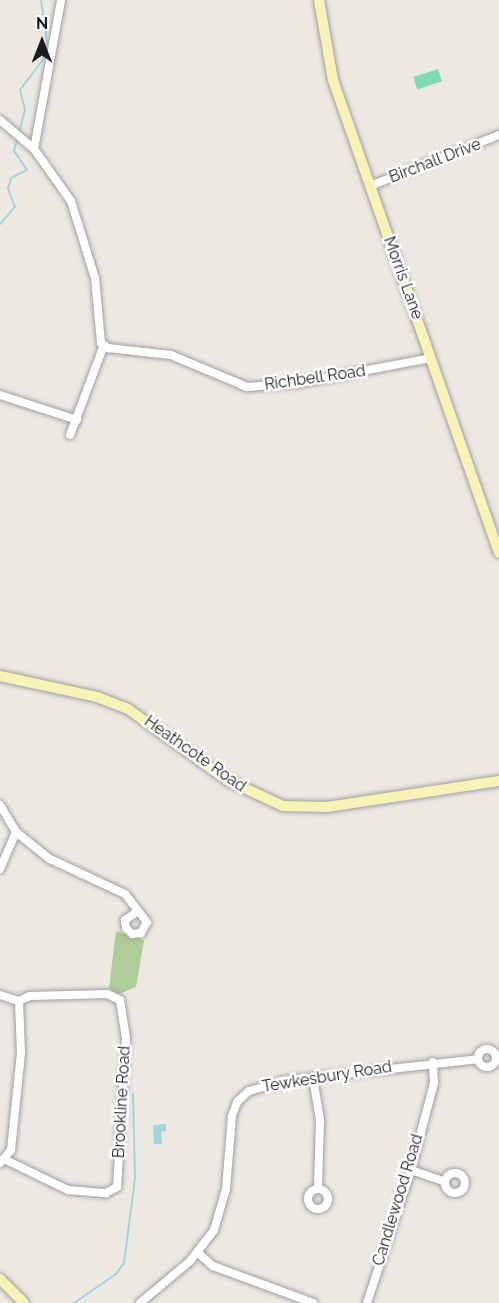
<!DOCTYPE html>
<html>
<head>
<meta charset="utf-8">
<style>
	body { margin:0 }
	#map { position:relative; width:499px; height:1303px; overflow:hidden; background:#ede8e2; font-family:Raleway,sans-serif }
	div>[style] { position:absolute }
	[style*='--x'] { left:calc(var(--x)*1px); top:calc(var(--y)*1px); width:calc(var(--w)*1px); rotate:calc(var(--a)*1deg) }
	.forest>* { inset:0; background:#adcc98 }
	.pitch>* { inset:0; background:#82dbae; transform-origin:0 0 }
	.water>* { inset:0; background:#a3d4da }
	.stream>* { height:2px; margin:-1px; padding:0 1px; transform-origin:1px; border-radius:1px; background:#a3d4da }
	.roads { filter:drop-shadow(0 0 2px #a0a0a0) drop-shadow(0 0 2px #a0a0a0) }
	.street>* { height:8px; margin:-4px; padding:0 4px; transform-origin:4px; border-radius:4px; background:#fff }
	.street>.ring { margin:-4px; padding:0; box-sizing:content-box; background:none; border:8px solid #fff; border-radius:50% }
	.secondary>* { height:10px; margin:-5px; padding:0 5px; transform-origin:5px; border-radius:5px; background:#f7f3b6 }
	span { translate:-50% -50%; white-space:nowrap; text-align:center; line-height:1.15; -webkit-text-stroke:5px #fff; paint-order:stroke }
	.street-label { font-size:16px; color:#1c1c1c }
	.north { position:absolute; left:12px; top:12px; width:60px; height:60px; -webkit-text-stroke:4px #fff; paint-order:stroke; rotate:0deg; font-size:16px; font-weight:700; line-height:24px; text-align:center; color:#1c1c1c }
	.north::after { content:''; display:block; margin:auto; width:21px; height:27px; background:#1c1c1c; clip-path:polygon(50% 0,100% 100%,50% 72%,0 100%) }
</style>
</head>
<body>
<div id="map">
	<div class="forest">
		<div style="clip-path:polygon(116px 931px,144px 940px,136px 987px,119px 994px,109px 988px)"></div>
	</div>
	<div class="pitch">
		<div style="left:438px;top:69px;width:13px;height:26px;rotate:72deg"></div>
	</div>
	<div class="water">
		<div style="clip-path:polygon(166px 1124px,166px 1131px,161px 1132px,162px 1144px,154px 1144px,153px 1125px)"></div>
	</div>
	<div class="stream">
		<div style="--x:0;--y:224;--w:23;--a:-49"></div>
		<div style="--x:15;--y:207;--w:19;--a:-111"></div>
		<div style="--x:8;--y:189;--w:11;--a:-75"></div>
		<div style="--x:11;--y:178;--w:18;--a:-27"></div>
		<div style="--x:27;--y:170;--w:23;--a:-124"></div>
		<div style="--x:14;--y:151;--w:42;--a:-75"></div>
		<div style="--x:25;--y:110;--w:21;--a:-104"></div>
		<div style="--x:20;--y:90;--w:36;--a:-53"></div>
		<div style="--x:42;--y:61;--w:20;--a:-75"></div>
		<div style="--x:47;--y:42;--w:42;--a:-98.1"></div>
		<div style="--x:74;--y:1303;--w:51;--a:-34.6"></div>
		<div style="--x:116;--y:1274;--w:14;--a:-54"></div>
		<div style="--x:124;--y:1263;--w:86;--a:-82.6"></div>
		<div style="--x:135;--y:1178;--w:84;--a:-91.4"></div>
	</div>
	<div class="roads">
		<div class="street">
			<div style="--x:0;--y:120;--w:45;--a:40.5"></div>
			<div style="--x:34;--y:149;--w:64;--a:54.6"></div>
			<div style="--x:71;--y:201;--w:81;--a:72.7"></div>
			<div style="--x:95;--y:278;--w:65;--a:84.7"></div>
			<div style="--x:101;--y:343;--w:9;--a:36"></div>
			<div style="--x:108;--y:348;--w:63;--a:6.3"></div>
			<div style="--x:171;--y:355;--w:82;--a:22.8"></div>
			<div style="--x:247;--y:387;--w:52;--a:-4.4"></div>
			<div style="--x:299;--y:383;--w:134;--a:-10.7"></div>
			<div style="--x:34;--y:149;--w:151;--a:-79.7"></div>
			<div style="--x:370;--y:186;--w:139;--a:-21.6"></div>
			<div style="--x:0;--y:395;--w:81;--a:18"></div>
			<div style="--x:70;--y:435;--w:96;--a:-69.3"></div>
			<div style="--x:0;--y:805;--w:31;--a:59"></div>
			<div style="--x:16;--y:832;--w:43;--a:38.5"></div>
			<div style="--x:50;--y:859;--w:83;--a:25"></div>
			<div style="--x:125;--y:894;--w:36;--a:52"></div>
			<div style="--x:147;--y:922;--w:13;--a:119"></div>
			<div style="--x:141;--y:933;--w:9;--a:174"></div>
			<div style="--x:132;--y:934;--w:8;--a:-135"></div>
			<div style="--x:126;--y:928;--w:8;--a:-97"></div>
			<div style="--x:125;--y:920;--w:14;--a:-34"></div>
			<div style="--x:0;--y:869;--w:40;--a:-66.6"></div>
			<div style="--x:0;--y:995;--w:20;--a:18"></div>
			<div class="ring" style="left:478px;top:1049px;width:10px;height:10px"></div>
			<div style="--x:313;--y:1078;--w:43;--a:80.5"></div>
			<div style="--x:320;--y:1120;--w:69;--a:91.7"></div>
			<div style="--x:6;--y:1160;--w:69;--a:25.8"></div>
			<div style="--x:68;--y:1190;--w:38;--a:5"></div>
			<div style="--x:106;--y:1193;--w:13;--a:-29"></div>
			<div style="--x:117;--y:1187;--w:149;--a:-86.5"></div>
			<div style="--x:126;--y:1038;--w:38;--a:-99"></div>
			<div style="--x:120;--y:1000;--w:14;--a:-155"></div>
			<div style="--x:107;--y:994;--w:77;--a:178.5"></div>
			<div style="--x:30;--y:996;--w:12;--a:156"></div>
			<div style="--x:0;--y:1163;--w:17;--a:-50"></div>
			<div style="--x:11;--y:1150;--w:98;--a:-84.1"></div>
			<div style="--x:21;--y:1053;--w:52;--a:-92.2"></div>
			<div style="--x:411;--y:1170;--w:36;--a:19"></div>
			<div class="ring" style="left:445px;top:1173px;width:12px;height:12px"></div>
			<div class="ring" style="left:308px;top:1189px;width:12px;height:12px"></div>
			<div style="--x:198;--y:1253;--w:20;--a:41"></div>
			<div style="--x:213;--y:1266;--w:107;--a:20.3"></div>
			<div style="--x:140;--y:1303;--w:65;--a:-40"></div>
			<div style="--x:190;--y:1261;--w:39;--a:-52"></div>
			<div style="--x:214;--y:1230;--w:43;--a:-73.7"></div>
			<div style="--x:226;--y:1189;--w:73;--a:-85.3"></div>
			<div style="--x:232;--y:1116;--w:15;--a:-70"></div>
			<div style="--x:237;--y:1102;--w:16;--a:-43"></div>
			<div style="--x:249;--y:1091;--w:35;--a:-16"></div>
			<div style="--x:283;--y:1081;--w:196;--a:-6.4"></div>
			<div style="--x:367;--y:1303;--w:140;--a:-71.7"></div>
			<div style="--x:411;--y:1170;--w:90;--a:-75.2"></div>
			<div style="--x:434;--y:1083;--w:21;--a:-93"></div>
		</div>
		<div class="secondary">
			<div style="--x:319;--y:0;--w:81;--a:80.1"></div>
			<div style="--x:333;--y:80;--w:501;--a:70.66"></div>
			<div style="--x:0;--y:676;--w:99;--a:12.2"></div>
			<div style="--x:97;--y:697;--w:33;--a:21"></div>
			<div style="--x:128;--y:709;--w:122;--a:35.6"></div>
			<div style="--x:227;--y:780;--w:62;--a:24.9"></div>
			<div style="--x:283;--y:806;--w:44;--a:1.3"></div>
			<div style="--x:327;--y:807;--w:174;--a:-8.6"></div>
			<div style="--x:0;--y:1279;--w:34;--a:45"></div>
		</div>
	</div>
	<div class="street-label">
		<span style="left:435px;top:161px;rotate:-21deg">Birchall Drive</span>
		<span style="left:403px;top:278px;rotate:70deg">Morris Lane</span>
		<span style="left:315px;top:378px;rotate:-8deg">Richbell Road</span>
		<span style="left:195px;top:754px;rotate:35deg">Heathcote Road</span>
		<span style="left:327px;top:1077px;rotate:-9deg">Tewkesbury Road</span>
		<span style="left:122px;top:1102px;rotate:-87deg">Brookline Road</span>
		<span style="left:398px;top:1200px;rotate:-73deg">Candlewood Road</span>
	</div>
	<div class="north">N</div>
</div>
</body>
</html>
